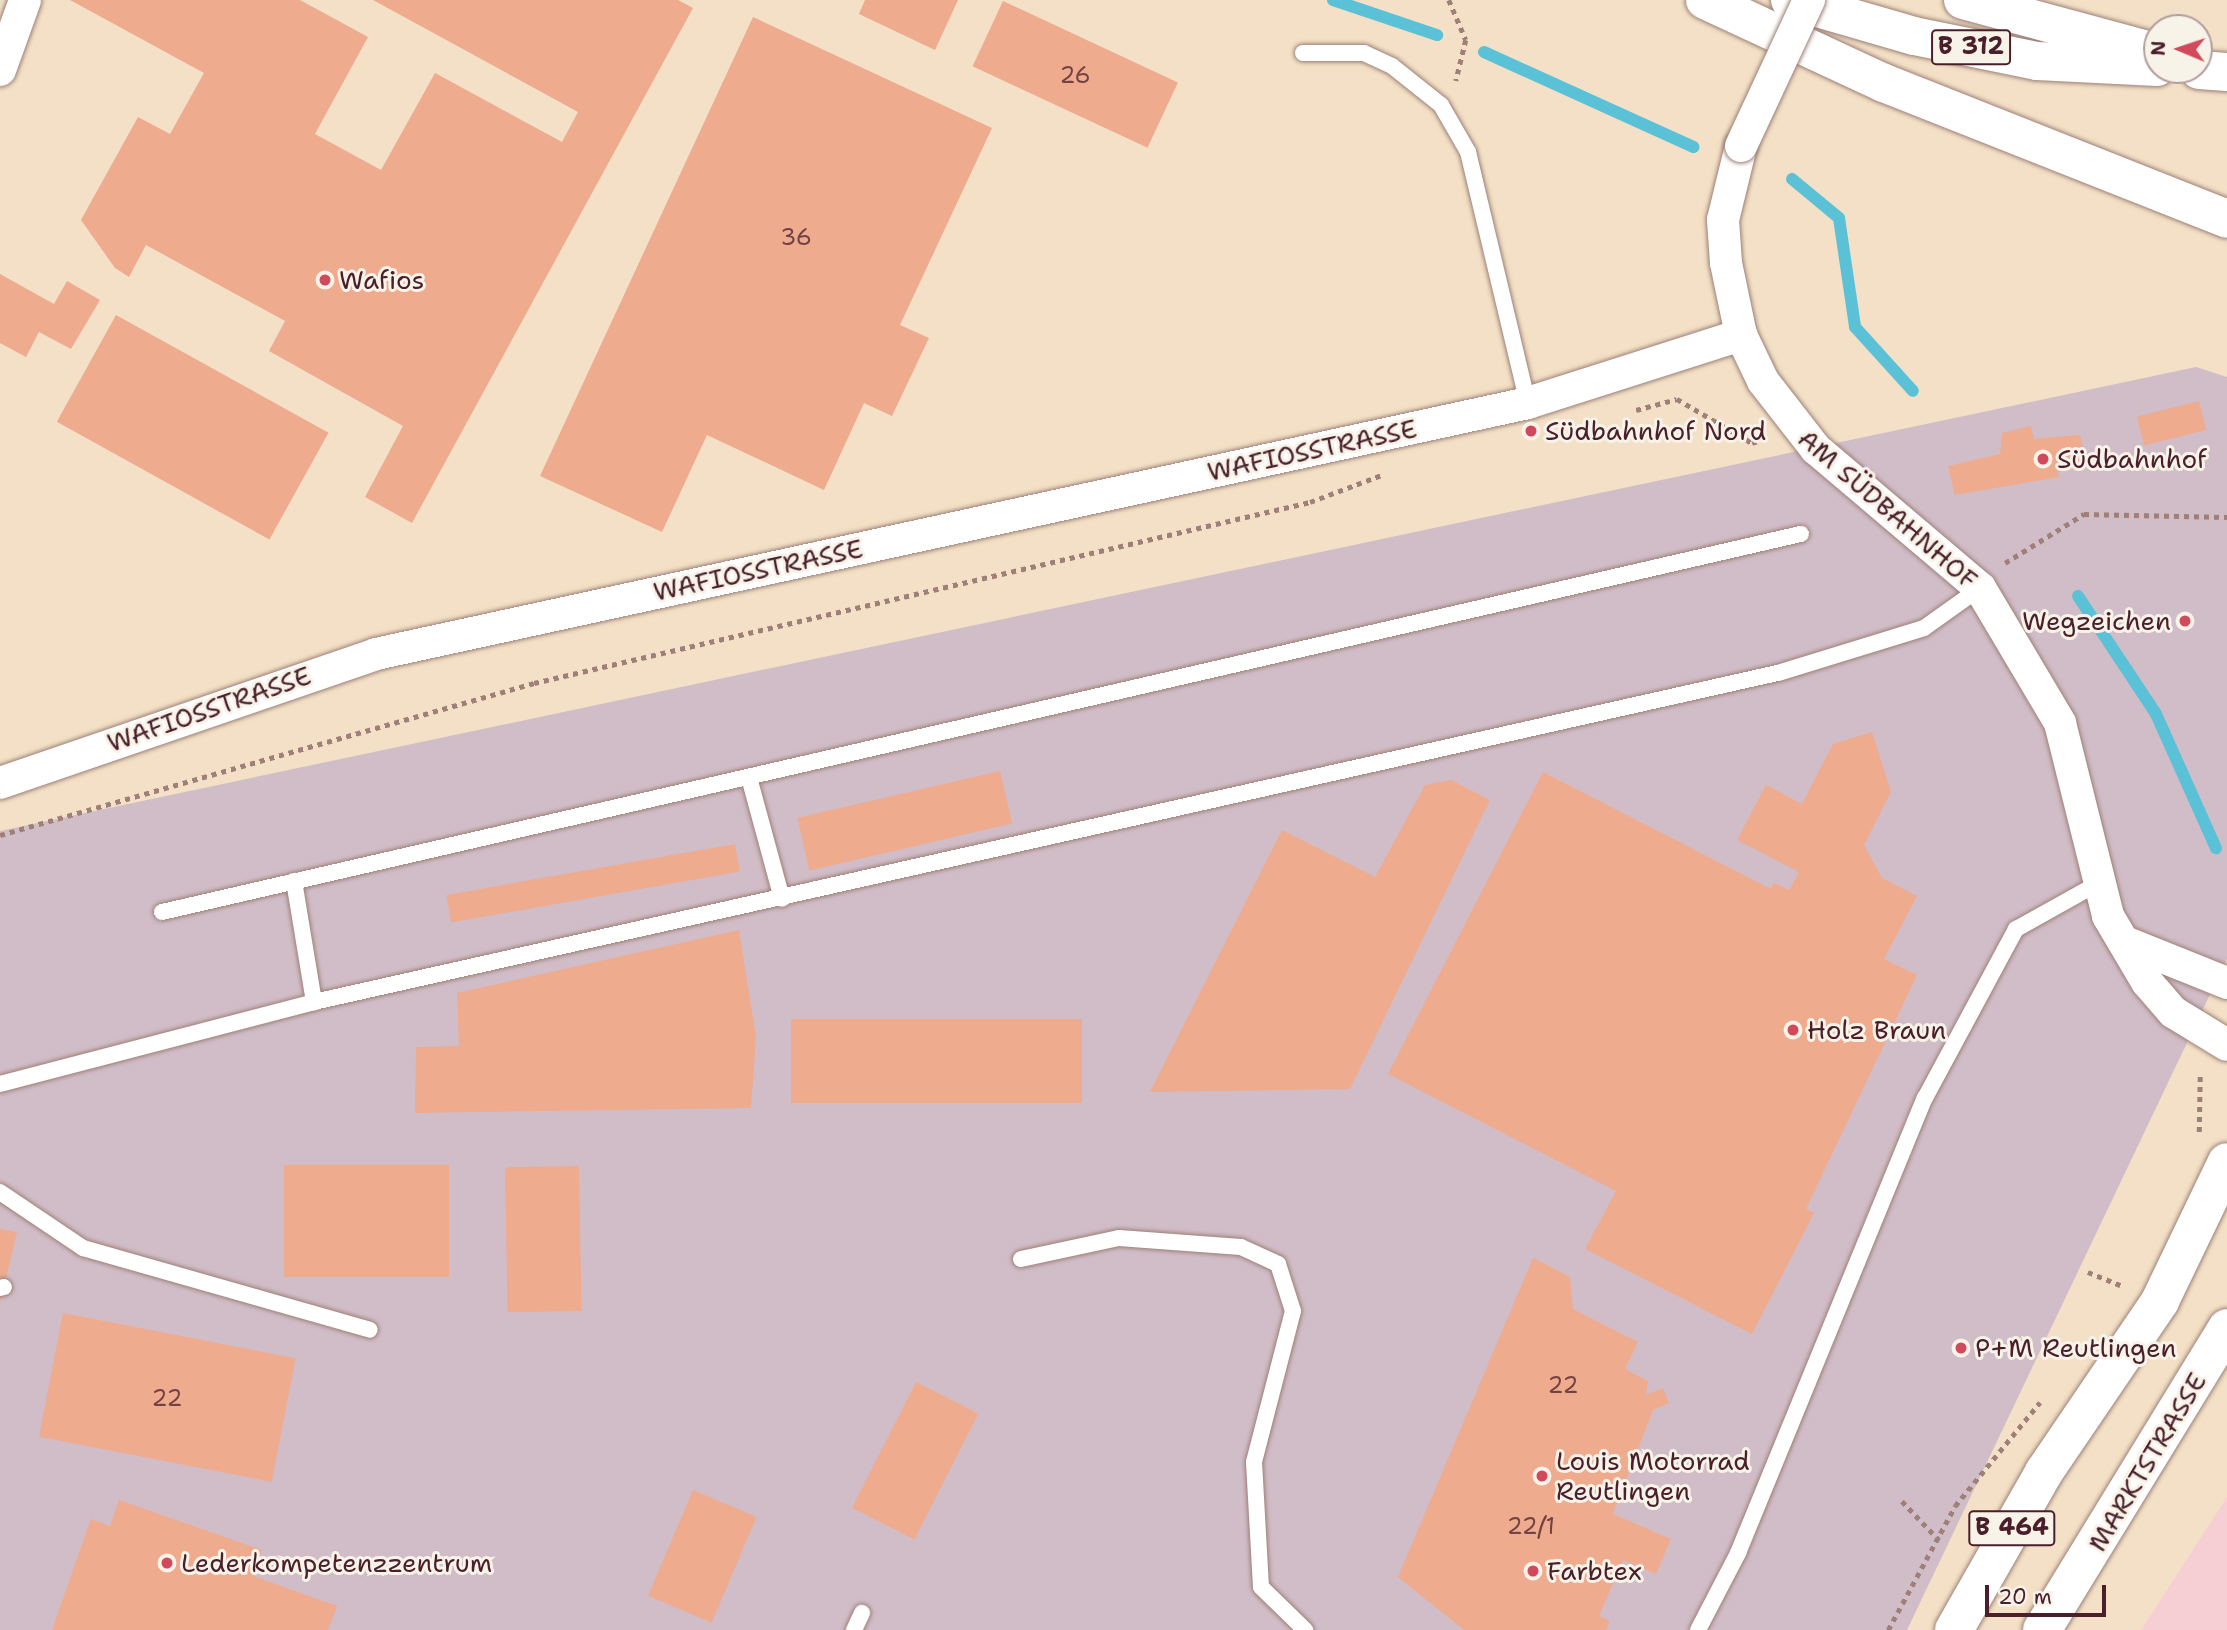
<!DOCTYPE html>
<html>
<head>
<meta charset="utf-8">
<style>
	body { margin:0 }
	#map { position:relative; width:2227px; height:1630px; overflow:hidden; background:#f3e0c6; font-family:"Shantell Sans",sans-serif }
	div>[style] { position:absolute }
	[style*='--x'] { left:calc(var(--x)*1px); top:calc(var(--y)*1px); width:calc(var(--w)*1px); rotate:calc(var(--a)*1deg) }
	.built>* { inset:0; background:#f6cfd5 }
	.industrial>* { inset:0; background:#d1bdc8 }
	.stream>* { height:12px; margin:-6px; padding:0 6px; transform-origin:6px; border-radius:6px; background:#5ac1d7 }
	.building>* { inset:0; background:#eeab8d; transform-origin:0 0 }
	.path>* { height:4.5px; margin-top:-2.25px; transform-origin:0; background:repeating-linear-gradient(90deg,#9e8078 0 5px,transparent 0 10px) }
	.roads { filter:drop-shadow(0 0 2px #9e8078) drop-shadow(0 0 2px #9e8078) }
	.lane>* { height:16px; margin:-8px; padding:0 8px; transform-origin:8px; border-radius:8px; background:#fff }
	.street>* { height:32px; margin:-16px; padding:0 16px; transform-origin:16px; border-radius:16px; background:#fff }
	.primary>* { height:38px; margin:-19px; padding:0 19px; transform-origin:19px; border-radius:19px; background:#fff }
	.bridges { filter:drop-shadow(0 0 2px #9e8078) drop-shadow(0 0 2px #9e8078) }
	.street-bridge>* { height:32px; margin:-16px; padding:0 16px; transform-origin:16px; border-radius:16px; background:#fff }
	.dots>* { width:19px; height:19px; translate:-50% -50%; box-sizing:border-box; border:4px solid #f7f3e8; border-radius:50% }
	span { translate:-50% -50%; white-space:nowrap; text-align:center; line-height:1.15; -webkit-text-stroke:6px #f7f3e8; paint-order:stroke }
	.number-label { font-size:23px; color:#734244 }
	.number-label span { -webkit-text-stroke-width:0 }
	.shield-label span { padding:2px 5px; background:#f7f3e8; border:2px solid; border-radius:5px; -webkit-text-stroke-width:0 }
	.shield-label { font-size:24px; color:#4a1f2b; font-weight:700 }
	.poi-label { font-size:26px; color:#4a1f2b }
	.left { translate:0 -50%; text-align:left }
	.right { translate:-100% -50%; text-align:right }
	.street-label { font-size:26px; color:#4a1f2b }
	.north { position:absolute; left:2143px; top:14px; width:70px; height:70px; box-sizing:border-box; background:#f7f3e8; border:2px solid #b29e9c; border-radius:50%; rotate:272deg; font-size:19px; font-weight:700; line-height:28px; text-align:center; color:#4a1f2b }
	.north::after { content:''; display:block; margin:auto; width:24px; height:32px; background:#d1495b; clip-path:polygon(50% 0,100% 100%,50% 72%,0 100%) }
	.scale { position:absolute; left:1985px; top:1585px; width:121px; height:32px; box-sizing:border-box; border:4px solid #4a1f2b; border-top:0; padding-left:9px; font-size:21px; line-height:24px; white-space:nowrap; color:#4a1f2b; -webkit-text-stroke:5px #f7f3e8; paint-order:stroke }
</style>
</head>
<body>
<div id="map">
	<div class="built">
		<div style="clip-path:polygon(2227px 1497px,2227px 1630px,2141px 1630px)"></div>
	</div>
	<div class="industrial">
		<div style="clip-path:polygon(2196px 367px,2227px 377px,2227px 959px,1907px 1630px,0 1630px,0 831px)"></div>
	</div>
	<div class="stream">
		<div style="--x:1333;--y:0;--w:110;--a:18.6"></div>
		<div style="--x:1484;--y:52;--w:230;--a:24.4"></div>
		<div style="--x:1792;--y:179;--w:61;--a:39.7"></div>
		<div style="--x:1839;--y:218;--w:110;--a:81.6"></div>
		<div style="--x:1855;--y:327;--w:86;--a:47.8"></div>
		<div style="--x:2078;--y:596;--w:141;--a:56.5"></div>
		<div style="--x:2156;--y:714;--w:147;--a:65.9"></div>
	</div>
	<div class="building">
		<div style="clip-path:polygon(70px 0,300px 0,368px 37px,315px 134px,381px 170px,435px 73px,562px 142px,578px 112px,373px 0,678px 0,693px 8px,412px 523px,365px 497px,403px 426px,269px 351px,285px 321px,146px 245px,129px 277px,115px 268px,81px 220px,138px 117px,170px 134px,204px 73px)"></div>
		<div style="clip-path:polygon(865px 0,958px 0,935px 50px,859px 14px)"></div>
		<div style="left:1003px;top:1px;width:193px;height:72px;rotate:25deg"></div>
		<div style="clip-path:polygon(753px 17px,992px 128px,900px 325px,929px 338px,892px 416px,864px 403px,824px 490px,707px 435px,662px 532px,540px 476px)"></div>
		<div style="clip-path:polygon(0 274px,54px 304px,67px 281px,100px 300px,71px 349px,39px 332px,26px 357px,0 343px)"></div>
		<div style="left:116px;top:315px;width:243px;height:122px;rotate:29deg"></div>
		<div style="left:2199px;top:401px;width:30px;height:64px;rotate:76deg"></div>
		<div style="clip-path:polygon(2031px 426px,2034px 439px,2080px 435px,2087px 465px,2058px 472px,2059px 477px,1955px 495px,1948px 466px,2000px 454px,2002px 433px)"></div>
		<div style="clip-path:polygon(1872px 732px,1891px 792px,1864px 845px,1882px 878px,1917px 896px,1884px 959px,1917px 975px,1806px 1209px,1814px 1213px,1752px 1334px,1585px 1249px,1616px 1191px,1388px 1074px,1543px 772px,1771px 889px,1774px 883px,1789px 890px,1799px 872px,1737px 840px,1747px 821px,1766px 785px,1802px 804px,1833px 744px)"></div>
		<div style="left:1000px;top:771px;width:54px;height:208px;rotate:77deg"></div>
		<div style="clip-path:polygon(1451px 780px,1490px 800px,1350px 1089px,1150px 1092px,1282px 830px,1375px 877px,1425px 785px)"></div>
		<div style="left:735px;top:844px;width:28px;height:293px;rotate:80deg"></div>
		<div style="clip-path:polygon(739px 930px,756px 1037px,751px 1108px,415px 1113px,416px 1047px,459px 1046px,457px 993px)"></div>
		<div style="left:791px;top:1019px;width:291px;height:84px"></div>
		<div style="left:284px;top:1165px;width:165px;height:112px"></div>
		<div style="left:579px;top:1166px;width:145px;height:74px;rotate:89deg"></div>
		<div style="clip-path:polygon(0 1229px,17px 1232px,1px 1300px,0 1300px)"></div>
		<div style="clip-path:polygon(1533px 1258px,1570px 1277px,1573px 1309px,1638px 1342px,1625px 1369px,1648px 1381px,1646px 1395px,1663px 1388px,1669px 1403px,1653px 1410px,1613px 1514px,1671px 1539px,1656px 1574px,1623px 1560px,1599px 1616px,1610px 1621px,1606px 1630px,1464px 1630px,1398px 1577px)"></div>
		<div style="left:63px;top:1313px;width:237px;height:126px;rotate:11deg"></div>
		<div style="left:916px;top:1382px;width:70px;height:141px;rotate:27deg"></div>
		<div style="left:693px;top:1490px;width:69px;height:115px;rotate:23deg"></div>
		<div style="clip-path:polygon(119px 1500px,262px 1550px,253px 1576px,337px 1606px,328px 1630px,52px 1630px,91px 1519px,110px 1526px)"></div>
	</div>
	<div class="path">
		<div style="--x:1449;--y:0;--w:43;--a:67"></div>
		<div style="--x:1466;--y:40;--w:42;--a:103.7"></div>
		<div style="--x:1636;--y:410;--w:42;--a:-15"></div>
		<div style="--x:1677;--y:399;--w:87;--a:30.4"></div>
		<div style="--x:1752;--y:443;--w:13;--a:-18"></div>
		<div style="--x:2005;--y:563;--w:93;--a:-31.8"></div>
		<div style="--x:2084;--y:514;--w:143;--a:1.2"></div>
		<div style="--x:0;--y:835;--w:555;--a:-15.89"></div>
		<div style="--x:534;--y:683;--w:797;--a:-13.13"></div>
		<div style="--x:1310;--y:502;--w:79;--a:-20.7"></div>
		<div style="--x:2199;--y:1132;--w:60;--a:-89"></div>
		<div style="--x:2088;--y:1272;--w:35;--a:22"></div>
		<div style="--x:1902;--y:1501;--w:54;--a:46.5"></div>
		<div style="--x:1888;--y:1630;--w:141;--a:-61.6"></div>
		<div style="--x:1955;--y:1506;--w:134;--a:-50.7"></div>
	</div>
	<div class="roads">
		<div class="lane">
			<div style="--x:1303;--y:53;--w:61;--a:0"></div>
			<div style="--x:1364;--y:53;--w:31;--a:25"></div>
			<div style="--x:1392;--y:66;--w:63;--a:38.5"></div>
			<div style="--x:1441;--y:105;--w:54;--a:60.1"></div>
			<div style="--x:1468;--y:152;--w:258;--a:76.6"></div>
			<div style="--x:750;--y:781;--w:122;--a:74.8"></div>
			<div style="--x:294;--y:881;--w:123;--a:80.6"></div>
			<div style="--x:162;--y:912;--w:1682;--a:-12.99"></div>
			<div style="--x:0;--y:1084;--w:325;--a:-14.6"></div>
			<div style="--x:314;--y:1002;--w:1501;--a:-12.67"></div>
			<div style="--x:1778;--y:673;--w:153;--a:-17.1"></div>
			<div style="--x:1924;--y:628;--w:69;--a:-35.5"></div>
			<div style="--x:0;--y:1192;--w:100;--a:34"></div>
			<div style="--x:83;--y:1248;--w:298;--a:15.9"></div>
			<div style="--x:1021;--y:1259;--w:100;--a:-12.1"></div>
			<div style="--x:1119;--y:1238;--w:122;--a:4.2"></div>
			<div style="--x:1241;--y:1247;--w:41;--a:24.7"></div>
			<div style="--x:1278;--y:1264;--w:49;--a:72.3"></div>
			<div style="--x:1293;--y:1311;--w:156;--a:104.5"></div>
			<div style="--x:1254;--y:1462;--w:125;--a:86.8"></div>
			<div style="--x:1261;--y:1587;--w:62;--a:44.3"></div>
			<div style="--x:0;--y:1288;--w:4;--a:-14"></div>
			<div style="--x:854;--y:1630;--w:19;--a:-65"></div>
			<div style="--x:1698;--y:1630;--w:87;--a:-62.5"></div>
			<div style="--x:1738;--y:1553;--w:492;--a:-67.7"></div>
			<div style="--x:1925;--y:1098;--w:192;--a:-61.7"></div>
			<div style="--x:2016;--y:929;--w:93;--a:-29.1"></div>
		</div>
		<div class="street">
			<div style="--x:0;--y:70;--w:74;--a:-70.3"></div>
			<div style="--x:1741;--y:146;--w:76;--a:103.7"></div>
			<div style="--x:1723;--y:220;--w:43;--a:86"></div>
			<div style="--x:1726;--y:263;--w:74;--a:78.2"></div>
			<div style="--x:1741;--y:335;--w:51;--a:64.4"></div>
			<div style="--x:1763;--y:381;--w:86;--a:52.1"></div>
			<div style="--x:1816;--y:449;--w:215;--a:40.3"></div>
			<div style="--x:1980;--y:588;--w:157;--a:59.3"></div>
			<div style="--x:2060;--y:723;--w:199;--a:76"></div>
			<div style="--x:2108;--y:916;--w:77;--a:59.4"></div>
			<div style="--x:2147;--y:982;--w:40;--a:49"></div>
			<div style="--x:2173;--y:1012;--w:63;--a:31.4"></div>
			<div style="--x:0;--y:783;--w:398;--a:-18.9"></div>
			<div style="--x:376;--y:654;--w:1179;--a:-12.29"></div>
			<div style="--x:1528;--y:403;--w:224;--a:-17.7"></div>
			<div style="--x:2125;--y:942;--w:110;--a:21.9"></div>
		</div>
		<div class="primary">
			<div style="--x:1705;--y:0;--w:197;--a:24.9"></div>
			<div style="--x:1884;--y:83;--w:369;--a:21.6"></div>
			<div style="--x:1790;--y:0;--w:129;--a:16.2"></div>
			<div style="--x:1914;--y:36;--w:126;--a:11.5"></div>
			<div style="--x:2037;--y:61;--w:120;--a:2.9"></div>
			<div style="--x:1963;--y:0;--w:199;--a:15.2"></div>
			<div style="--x:2199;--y:70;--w:28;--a:4"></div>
			<div style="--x:1954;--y:1630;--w:182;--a:-60.3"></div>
			<div style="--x:2044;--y:1472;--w:207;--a:-55.8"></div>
			<div style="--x:2160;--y:1301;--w:154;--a:-64.3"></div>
			<div style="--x:2042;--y:1630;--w:354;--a:-58.5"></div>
		</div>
	</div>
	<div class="bridges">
		<div class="street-bridge">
			<div style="--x:1741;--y:146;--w:161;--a:-65"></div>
		</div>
	</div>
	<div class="dots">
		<div style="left:325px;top:280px;background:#d1495b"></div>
		<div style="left:1531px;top:431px;background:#d1495b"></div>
		<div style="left:2043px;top:459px;background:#d1495b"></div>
		<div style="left:2185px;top:621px;background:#d1495b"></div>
		<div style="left:1793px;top:1030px;background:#d1495b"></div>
		<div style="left:1961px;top:1348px;background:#d1495b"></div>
		<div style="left:1542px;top:1476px;background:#d1495b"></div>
		<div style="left:167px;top:1563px;background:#d1495b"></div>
		<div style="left:1533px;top:1571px;background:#d1495b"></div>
	</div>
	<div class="number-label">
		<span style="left:1075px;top:75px">26</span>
		<span style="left:796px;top:237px">36</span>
		<span style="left:1563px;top:1385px">22</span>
		<span style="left:167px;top:1398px">22</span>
		<span style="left:1531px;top:1526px">22/1</span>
	</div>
	<div class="shield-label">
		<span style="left:1971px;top:47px">B 312</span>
		<span style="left:2012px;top:1528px">B 464</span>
	</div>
	<div class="poi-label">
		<span class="left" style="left:339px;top:280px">Wafios</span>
		<span class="left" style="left:1545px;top:431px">Südbahnhof Nord</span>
		<span class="left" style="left:2057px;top:459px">Südbahnhof</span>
		<span class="right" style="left:2171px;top:621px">Wegzeichen</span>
		<span class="left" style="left:1807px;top:1030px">Holz Braun</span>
		<span class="left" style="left:1975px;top:1348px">P+M Reutlingen</span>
		<span class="left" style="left:1556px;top:1476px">Louis Motorrad<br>Reutlingen</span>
		<span class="left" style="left:181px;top:1563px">Lederkompetenzzentrum</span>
		<span class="left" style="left:1547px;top:1571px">Farbtex</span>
	</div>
	<div class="street-label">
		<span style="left:1312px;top:450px;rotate:-12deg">WAFIOSSTRASSE</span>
		<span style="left:1888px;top:509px;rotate:41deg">AM SÜDBAHNHOF</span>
		<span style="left:758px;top:570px;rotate:-12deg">WAFIOSSTRASSE</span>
		<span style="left:209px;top:709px;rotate:-19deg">WAFIOSSTRASSE</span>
		<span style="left:2147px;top:1462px;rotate:-59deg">MARKTSTRASSE</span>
	</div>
	<div class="north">N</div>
	<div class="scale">20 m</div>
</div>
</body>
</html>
